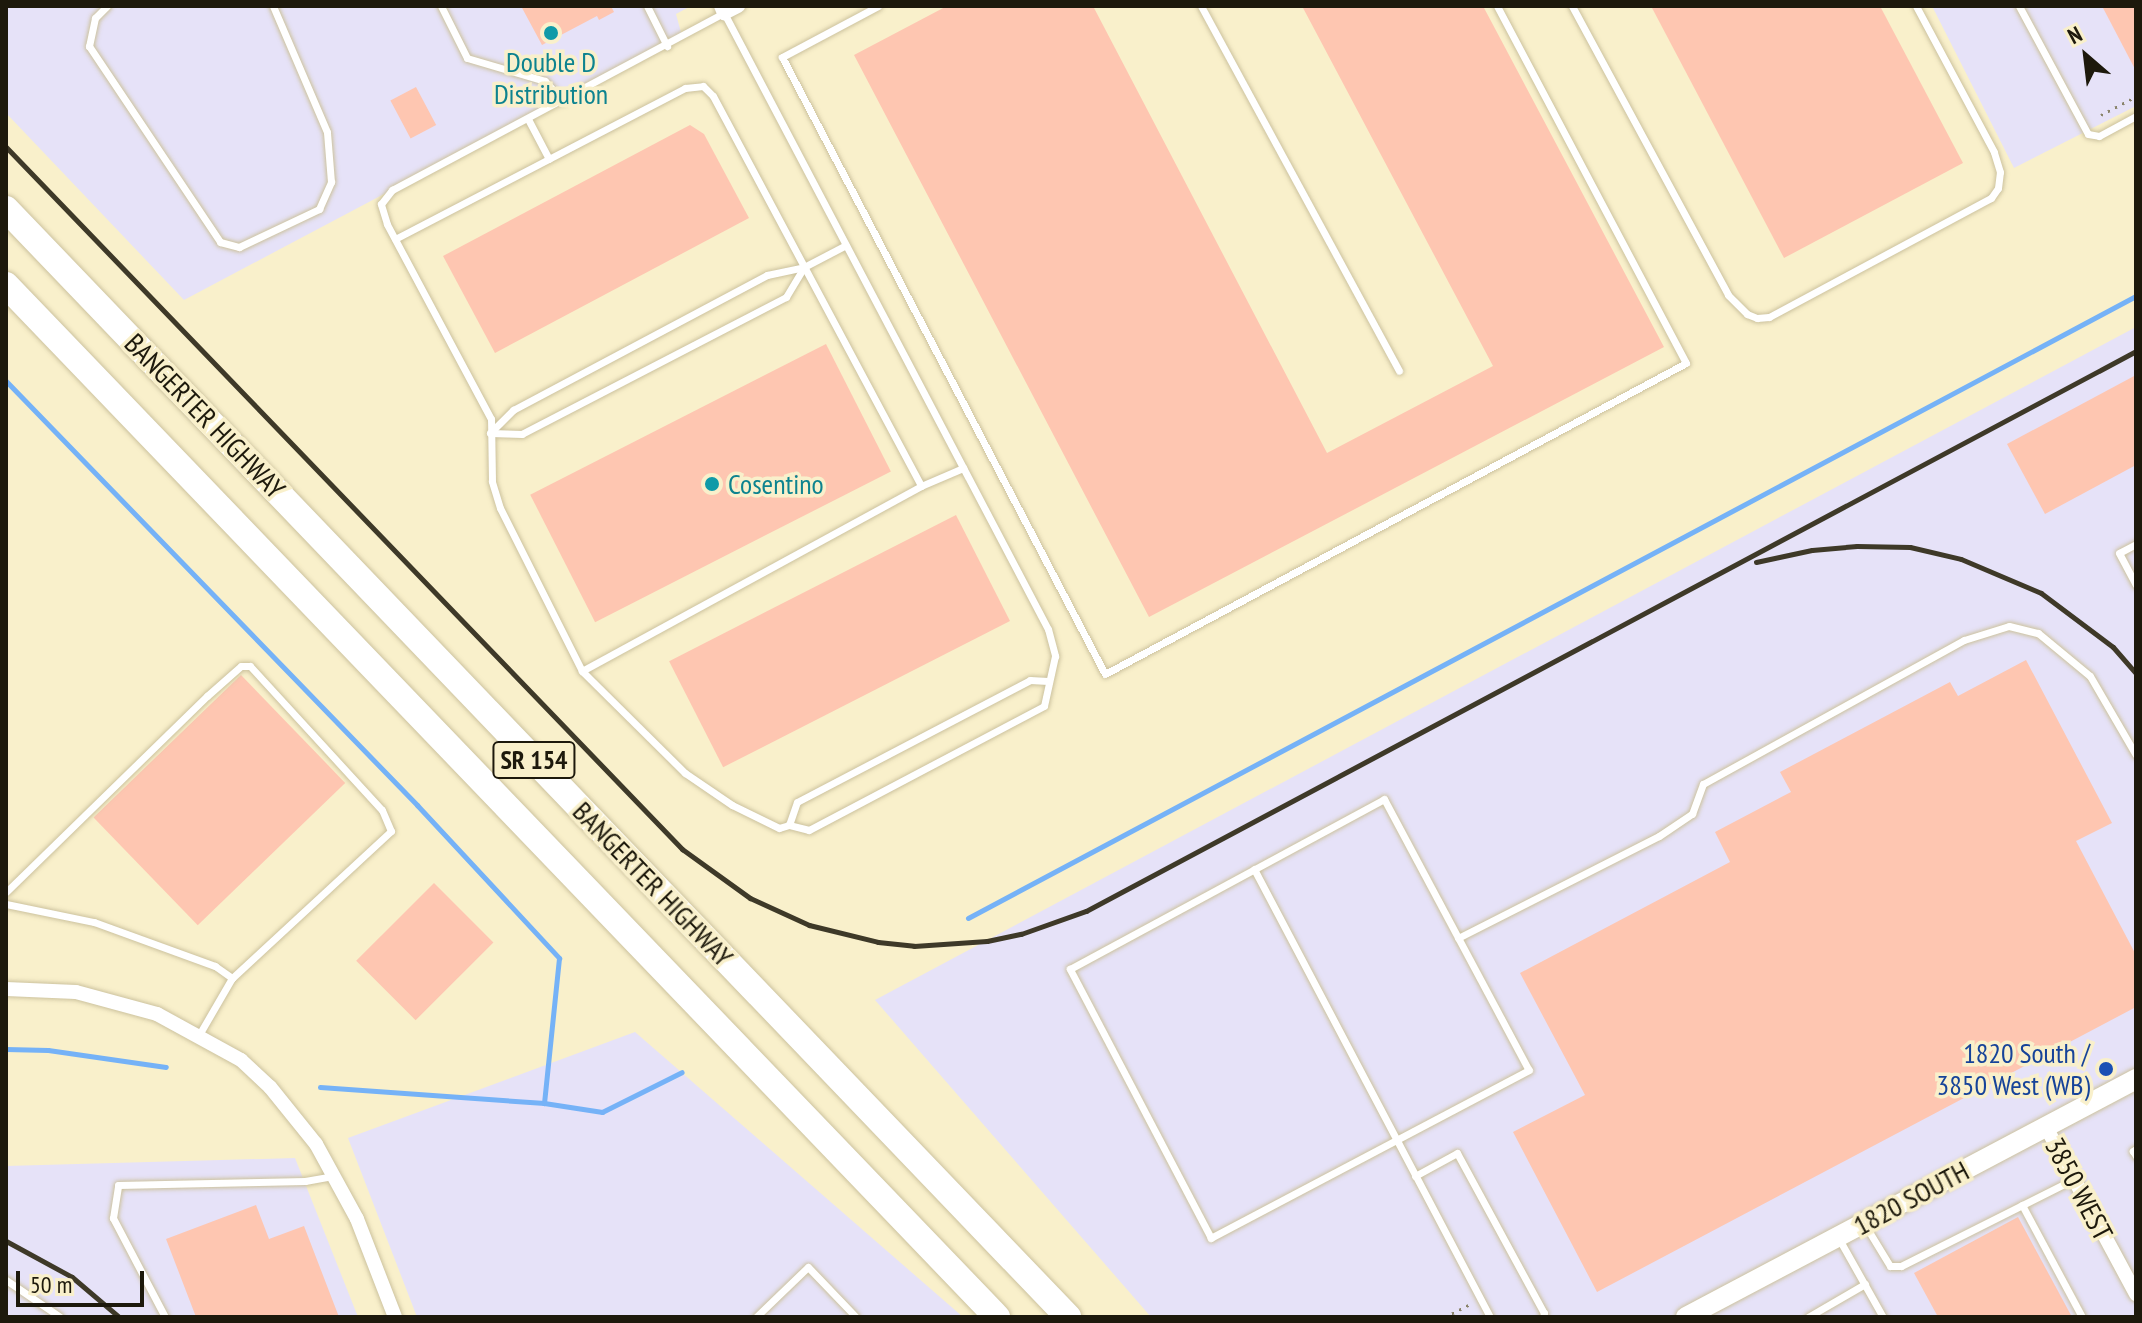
<!DOCTYPE html>
<html>
<head>
<meta charset="utf-8">
<style>
	body { margin:0 }
	#map { position:relative; width:2142px; height:1323px; overflow:hidden; background:#f9f0cb; font-family:"PT Sans Narrow",sans-serif }
	div>[style] { position:absolute }
	[style*='--x'] { left:calc(var(--x)*1px); top:calc(var(--y)*1px); width:calc(var(--w)*1px); rotate:calc(var(--a)*1deg) }
	.industrial>* { inset:0; background:#e6e2f8 }
	.stream>* { height:5px; margin:-2.5px; padding:0 2.5px; transform-origin:2.5px; border-radius:2.5px; background:#75b2f7 }
	.building>* { inset:0; background:#fec6b1; transform-origin:0 0 }
	.path>* { height:3px; margin-top:-1.5px; transform-origin:0; background:repeating-linear-gradient(90deg,#89836a 0 2px,transparent 0 8px) }
	.roads { filter:drop-shadow(0 0 2px #ccc29e) drop-shadow(0 0 2px #ccc29e) }
	.lane>* { height:7px; margin:-3.5px; padding:0 3.5px; transform-origin:3.5px; border-radius:3.5px; background:#fff }
	.street>* { height:14px; margin:-7px; padding:0 7px; transform-origin:7px; border-radius:7px; background:#fff }
	.secondary>* { height:20px; margin:-10px; padding:0 10px; transform-origin:10px; border-radius:10px; background:#fff }
	.highway>* { height:26px; margin:-13px; padding:0 13px; transform-origin:13px; border-radius:13px; background:#fff }
	.rail>* { height:5px; margin:-2.5px; padding:0 2.5px; transform-origin:2.5px; border-radius:2.5px; background:#3e3928 }
	.dots>* { width:22px; height:22px; translate:-50% -50%; box-sizing:border-box; border:4px solid #f9f0cb; border-radius:50% }
	span { translate:-50% -50%; white-space:nowrap; text-align:center; line-height:1.15; -webkit-text-stroke:7px #f9f0cb; paint-order:stroke }
	.shield-label span { padding:2px 6px; background:#f9f0cb; border:2px solid; border-radius:6px; -webkit-text-stroke-width:0 }
	.shield-label { font-size:26px; color:#1d190c; font-weight:700 }
	.culture-label { font-size:28px; color:#0d838f }
	.left { translate:0 -50%; text-align:left }
	.street-label { font-size:28px; color:#1d190c }
	.transit-label { font-size:28px; color:#164399 }
	.right { translate:-100% -50%; text-align:right }
	.frame { position:absolute; inset:0; border:8px solid #1d190c; pointer-events:none }
	.north { position:absolute; left:2046px; top:16px; width:80px; height:80px; -webkit-text-stroke:6px #f9f0cb; paint-order:stroke; rotate:332deg; font-size:22px; font-weight:700; line-height:32px; text-align:center; color:#1d190c }
	.north::after { content:''; display:block; margin:auto; width:28px; height:36px; background:#1d190c; clip-path:polygon(50% 0,100% 100%,50% 72%,0 100%) }
	.scale { position:absolute; left:16px; top:1271px; width:128px; height:36px; box-sizing:border-box; border:4px solid #1d190c; border-top:0; padding-left:10px; font-size:24px; line-height:28px; white-space:nowrap; color:#1d190c; -webkit-text-stroke:6px #f9f0cb; paint-order:stroke }
</style>
</head>
<body>
<div id="map">
	<div class="industrial">
		<div style="clip-path:polygon(6px 6px,691px 6px,676px 14px,682px 36px,184px 300px,6px 113px)"></div>
		<div style="clip-path:polygon(1932px 6px,2136px 6px,2136px 106px,2014px 168px)"></div>
		<div style="clip-path:polygon(2136px 327px,2136px 1317px,1151px 1317px,875px 1000px)"></div>
		<div style="clip-path:polygon(635px 1032px,963px 1317px,417px 1317px,348px 1138px)"></div>
		<div style="clip-path:polygon(295px 1158px,358px 1317px,6px 1317px,6px 1166px)"></div>
	</div>
	<div class="stream">
		<div style="--x:6;--y:381;--w:591;--a:45.89"></div>
		<div style="--x:417;--y:805;--w:209;--a:47.1"></div>
		<div style="--x:559;--y:958;--w:146;--a:95.9"></div>
		<div style="--x:968;--y:918;--w:1323;--a:-28.04"></div>
		<div style="--x:6;--y:1049;--w:42;--a:1.4"></div>
		<div style="--x:48;--y:1050;--w:119;--a:8.2"></div>
		<div style="--x:320;--y:1087;--w:225;--a:4.1"></div>
		<div style="--x:544;--y:1103;--w:59;--a:8.8"></div>
		<div style="--x:602;--y:1112;--w:89;--a:-26.6"></div>
	</div>
	<div class="building">
		<div style="clip-path:polygon(521px 6px,611px 6px,614px 12px,599px 20px,597px 16px,542px 45px)"></div>
		<div style="clip-path:polygon(947px 6px,1093px 6px,1327px 453px,1493px 366px,1302px 6px,1483px 6px,1664px 347px,1149px 617px,854px 55px)"></div>
		<div style="clip-path:polygon(1651px 6px,1880px 6px,1963px 163px,1784px 258px)"></div>
		<div style="clip-path:polygon(2102px 6px,2136px 6px,2136px 71px)"></div>
		<div style="left:416px;top:87px;width:43px;height:29px;rotate:62deg"></div>
		<div style="clip-path:polygon(690px 125px,704px 134px,749px 218px,495px 353px,443px 256px)"></div>
		<div style="left:826px;top:344px;width:143px;height:332px;rotate:63deg"></div>
		<div style="clip-path:polygon(2136px 375px,2136px 465px,2045px 514px,2007px 444px)"></div>
		<div style="left:956px;top:515px;width:119px;height:322px;rotate:63deg"></div>
		<div style="clip-path:polygon(2026px 660px,2112px 823px,2076px 841px,2136px 955px,2136px 1007px,1597px 1292px,1513px 1132px,1585px 1095px,1520px 973px,1730px 862px,1715px 832px,1791px 792px,1780px 772px,1950px 682px,1958px 696px)"></div>
		<div style="left:241px;top:675px;width:150px;height:205px;rotate:46deg"></div>
		<div style="left:434px;top:883px;width:84px;height:110px;rotate:45deg"></div>
		<div style="clip-path:polygon(256px 1205px,269px 1239px,304px 1226px,339px 1317px,196px 1317px,166px 1239px)"></div>
		<div style="clip-path:polygon(2018px 1217px,2072px 1317px,1938px 1317px,1914px 1273px)"></div>
	</div>
	<div class="path">
		<div style="--x:2101;--y:115;--w:40;--a:-28"></div>
		<div style="--x:1445;--y:1317;--w:28;--a:-27"></div>
	</div>
	<div class="roads">
		<div class="lane">
			<div style="--x:107;--y:6;--w:17;--a:135"></div>
			<div style="--x:95;--y:18;--w:29;--a:102"></div>
			<div style="--x:89;--y:46;--w:236;--a:56.2"></div>
			<div style="--x:220;--y:242;--w:20;--a:15"></div>
			<div style="--x:239;--y:247;--w:89;--a:-25.4"></div>
			<div style="--x:319;--y:209;--w:30;--a:-66"></div>
			<div style="--x:331;--y:182;--w:50;--a:-94.6"></div>
			<div style="--x:327;--y:132;--w:137;--a:-113.2"></div>
			<div style="--x:441;--y:6;--w:58;--a:63.4"></div>
			<div style="--x:467;--y:58;--w:81;--a:16.4"></div>
			<div style="--x:545;--y:81;--w:27;--a:48"></div>
			<div style="--x:647;--y:6;--w:45;--a:63.4"></div>
			<div style="--x:878;--y:6;--w:109;--a:152"></div>
			<div style="--x:782;--y:57;--w:696;--a:62.37"></div>
			<div style="--x:1105;--y:674;--w:659;--a:-28.16"></div>
			<div style="--x:1686;--y:363;--w:404;--a:-117.9"></div>
			<div style="--x:1201;--y:6;--w:415;--a:61.5"></div>
			<div style="--x:1572;--y:6;--w:328;--a:61.6"></div>
			<div style="--x:1728;--y:295;--w:27;--a:45"></div>
			<div style="--x:1747;--y:314;--w:11;--a:22"></div>
			<div style="--x:1757;--y:318;--w:12;--a:-5"></div>
			<div style="--x:1769;--y:317;--w:252;--a:-28.2"></div>
			<div style="--x:1991;--y:198;--w:12;--a:-55"></div>
			<div style="--x:1998;--y:188;--w:16;--a:-83"></div>
			<div style="--x:2000;--y:172;--w:21;--a:-107"></div>
			<div style="--x:1994;--y:152;--w:166;--a:-118.1"></div>
			<div style="--x:2019;--y:6;--w:145;--a:61.7"></div>
			<div style="--x:2088;--y:134;--w:11;--a:10"></div>
			<div style="--x:2099;--y:136;--w:42;--a:-28.4"></div>
			<div style="--x:528;--y:119;--w:45;--a:62.3"></div>
			<div style="--x:395;--y:239;--w:327;--a:-27.5"></div>
			<div style="--x:685;--y:88;--w:18;--a:-6"></div>
			<div style="--x:703;--y:86;--w:14;--a:45"></div>
			<div style="--x:713;--y:96;--w:442;--a:61.9"></div>
			<div style="--x:804;--y:267;--w:35;--a:121"></div>
			<div style="--x:786;--y:297;--w:297;--a:152.6"></div>
			<div style="--x:522;--y:434;--w:32;--a:-178"></div>
			<div style="--x:490;--y:433;--w:33;--a:-45"></div>
			<div style="--x:513;--y:410;--w:288;--a:-28"></div>
			<div style="--x:767;--y:275;--w:38;--a:-12"></div>
			<div style="--x:804;--y:267;--w:47;--a:-27.6"></div>
			<div style="--x:2136;--y:544;--w:19;--a:152"></div>
			<div style="--x:2119;--y:553;--w:36;--a:62"></div>
			<div style="--x:582;--y:671;--w:386;--a:-28.6"></div>
			<div style="--x:921;--y:486;--w:46;--a:-23.2"></div>
			<div style="--x:1384;--y:799;--w:307;--a:61.9"></div>
			<div style="--x:1529;--y:1070;--w:360;--a:152.2"></div>
			<div style="--x:1211;--y:1238;--w:304;--a:-117.7"></div>
			<div style="--x:1070;--y:969;--w:357;--a:-28.4"></div>
			<div style="--x:789;--y:825;--w:10;--a:163"></div>
			<div style="--x:779;--y:828;--w:52;--a:-153.9"></div>
			<div style="--x:732;--y:805;--w:57;--a:-145.8"></div>
			<div style="--x:685;--y:773;--w:145;--a:-135.3"></div>
			<div style="--x:582;--y:671;--w:182;--a:-116.7"></div>
			<div style="--x:500;--y:508;--w:28;--a:-107"></div>
			<div style="--x:492;--y:481;--w:62;--a:-90.9"></div>
			<div style="--x:491;--y:419;--w:221;--a:-118.1"></div>
			<div style="--x:387;--y:224;--w:21;--a:-107"></div>
			<div style="--x:381;--y:204;--w:18;--a:-52"></div>
			<div style="--x:392;--y:190;--w:376;--a:-28.1"></div>
			<div style="--x:724;--y:13;--w:696;--a:62.26"></div>
			<div style="--x:1048;--y:629;--w:28;--a:75"></div>
			<div style="--x:1055;--y:656;--w:51;--a:102.4"></div>
			<div style="--x:1044;--y:706;--w:266;--a:152.2"></div>
			<div style="--x:809;--y:830;--w:21;--a:-166"></div>
			<div style="--x:789;--y:825;--w:24;--a:-71"></div>
			<div style="--x:797;--y:802;--w:263;--a:-27.6"></div>
			<div style="--x:1030;--y:680;--w:18;--a:3"></div>
			<div style="--x:1254;--y:869;--w:506;--a:62.22"></div>
			<div style="--x:6;--y:892;--w:281;--a:-44.3"></div>
			<div style="--x:207;--y:696;--w:45;--a:-41.4"></div>
			<div style="--x:241;--y:666;--w:9;--a:0"></div>
			<div style="--x:250;--y:666;--w:195;--a:47.5"></div>
			<div style="--x:382;--y:810;--w:23;--a:67"></div>
			<div style="--x:391;--y:831;--w:217;--a:137.2"></div>
			<div style="--x:6;--y:904;--w:90;--a:11.6"></div>
			<div style="--x:94;--y:922;--w:129;--a:20"></div>
			<div style="--x:215;--y:966;--w:21;--a:35"></div>
			<div style="--x:232;--y:978;--w:66;--a:120.1"></div>
			<div style="--x:1458;--y:938;--w:225;--a:-26.9"></div>
			<div style="--x:1659;--y:836;--w:40;--a:-34"></div>
			<div style="--x:1692;--y:814;--w:32;--a:-70"></div>
			<div style="--x:1703;--y:784;--w:298;--a:-28.9"></div>
			<div style="--x:1964;--y:640;--w:47;--a:-17.3"></div>
			<div style="--x:2009;--y:626;--w:30;--a:14"></div>
			<div style="--x:2038;--y:633;--w:67;--a:39.6"></div>
			<div style="--x:2090;--y:676;--w:91;--a:59.8"></div>
			<div style="--x:2136;--y:1149;--w:4;--a:146"></div>
			<div style="--x:2133;--y:1151;--w:6;--a:59"></div>
			<div style="--x:1415;--y:1176;--w:48;--a:-28.7"></div>
			<div style="--x:1457;--y:1153;--w:182;--a:61.5"></div>
			<div style="--x:1544;--y:1313;--w:4;--a:104"></div>
			<div style="--x:2022;--y:1205;--w:127;--a:61.8"></div>
			<div style="--x:1865;--y:1225;--w:48;--a:58.6"></div>
			<div style="--x:1890;--y:1266;--w:11;--a:0"></div>
			<div style="--x:1901;--y:1266;--w:194;--a:-26.7"></div>
			<div style="--x:1839;--y:1239;--w:90;--a:60.6"></div>
			<div style="--x:6;--y:1280;--w:65;--a:34.4"></div>
			<div style="--x:165;--y:1317;--w:112;--a:-117.7"></div>
			<div style="--x:113;--y:1218;--w:33;--a:-81"></div>
			<div style="--x:118;--y:1185;--w:187;--a:-1.2"></div>
			<div style="--x:305;--y:1181;--w:28;--a:-10"></div>
			<div style="--x:756;--y:1317;--w:72;--a:-43.9"></div>
			<div style="--x:808;--y:1267;--w:69;--a:46.2"></div>
			<div style="--x:1808;--y:1317;--w:66;--a:-30.1"></div>
		</div>
		<div class="street">
			<div style="--x:721;--y:6;--w:8;--a:67"></div>
			<div style="--x:724;--y:13;--w:16;--a:-27"></div>
			<div style="--x:6;--y:989;--w:70;--a:2.5"></div>
			<div style="--x:76;--y:992;--w:84;--a:15.2"></div>
			<div style="--x:157;--y:1014;--w:96;--a:28.7"></div>
			<div style="--x:241;--y:1060;--w:40;--a:43"></div>
			<div style="--x:270;--y:1087;--w:73;--a:51.1"></div>
			<div style="--x:316;--y:1144;--w:85;--a:61.3"></div>
			<div style="--x:357;--y:1219;--w:105;--a:68.8"></div>
			<div style="--x:2046;--y:1127;--w:190;--a:61.7"></div>
		</div>
		<div class="secondary">
			<div style="--x:1686;--y:1317;--w:509;--a:-27.87"></div>
		</div>
		<div class="highway">
			<div style="--x:6;--y:209;--w:1535;--a:46.21"></div>
			<div style="--x:6;--y:285;--w:1431;--a:46.16"></div>
		</div>
	</div>
	<div class="rail">
		<div style="--x:6;--y:147;--w:975;--a:46.08"></div>
		<div style="--x:682;--y:849;--w:84;--a:35.8"></div>
		<div style="--x:750;--y:898;--w:65;--a:24.6"></div>
		<div style="--x:809;--y:925;--w:71;--a:13.8"></div>
		<div style="--x:878;--y:942;--w:36;--a:6"></div>
		<div style="--x:914;--y:946;--w:73;--a:-3.9"></div>
		<div style="--x:987;--y:941;--w:35;--a:-12"></div>
		<div style="--x:1021;--y:934;--w:69;--a:-19.5"></div>
		<div style="--x:1086;--y:911;--w:1190;--a:-28.07"></div>
		<div style="--x:1756;--y:562;--w:57;--a:-12.1"></div>
		<div style="--x:1812;--y:550;--w:45;--a:-5.1"></div>
		<div style="--x:1857;--y:546;--w:53;--a:1.1"></div>
		<div style="--x:1910;--y:547;--w:52;--a:13.2"></div>
		<div style="--x:1961;--y:559;--w:87;--a:23"></div>
		<div style="--x:2041;--y:593;--w:90;--a:36.9"></div>
		<div style="--x:2113;--y:647;--w:35;--a:49"></div>
		<div style="--x:6;--y:1241;--w:75;--a:28.6"></div>
		<div style="--x:72;--y:1277;--w:62;--a:40.4"></div>
	</div>
	<div class="dots">
		<div style="left:551px;top:33px;background:#0f9aa8"></div>
		<div style="left:712px;top:484px;background:#0f9aa8"></div>
		<div style="left:2106px;top:1069px;background:#1a4fb4"></div>
	</div>
	<div class="shield-label">
		<span style="left:534px;top:760px">SR 154</span>
	</div>
	<div class="culture-label">
		<span style="left:551px;top:78px">Double D<br>Distribution</span>
		<span class="left" style="left:728px;top:484px">Cosentino</span>
	</div>
	<div class="street-label">
		<span style="left:205px;top:416px;rotate:46deg">BANGERTER HIGHWAY</span>
		<span style="left:653px;top:884px;rotate:46deg">BANGERTER HIGHWAY</span>
		<span style="left:2079px;top:1189px;rotate:62deg">3850 WEST</span>
		<span style="left:1911px;top:1198px;rotate:-28deg">1820 SOUTH</span>
	</div>
	<div class="transit-label">
		<span class="right" style="left:2090px;top:1069px">1820 South /<br>3850 West (WB)</span>
	</div>
	<div class="frame"></div>
	<div class="north">N</div>
	<div class="scale">50 m</div>
</div>
</body>
</html>
